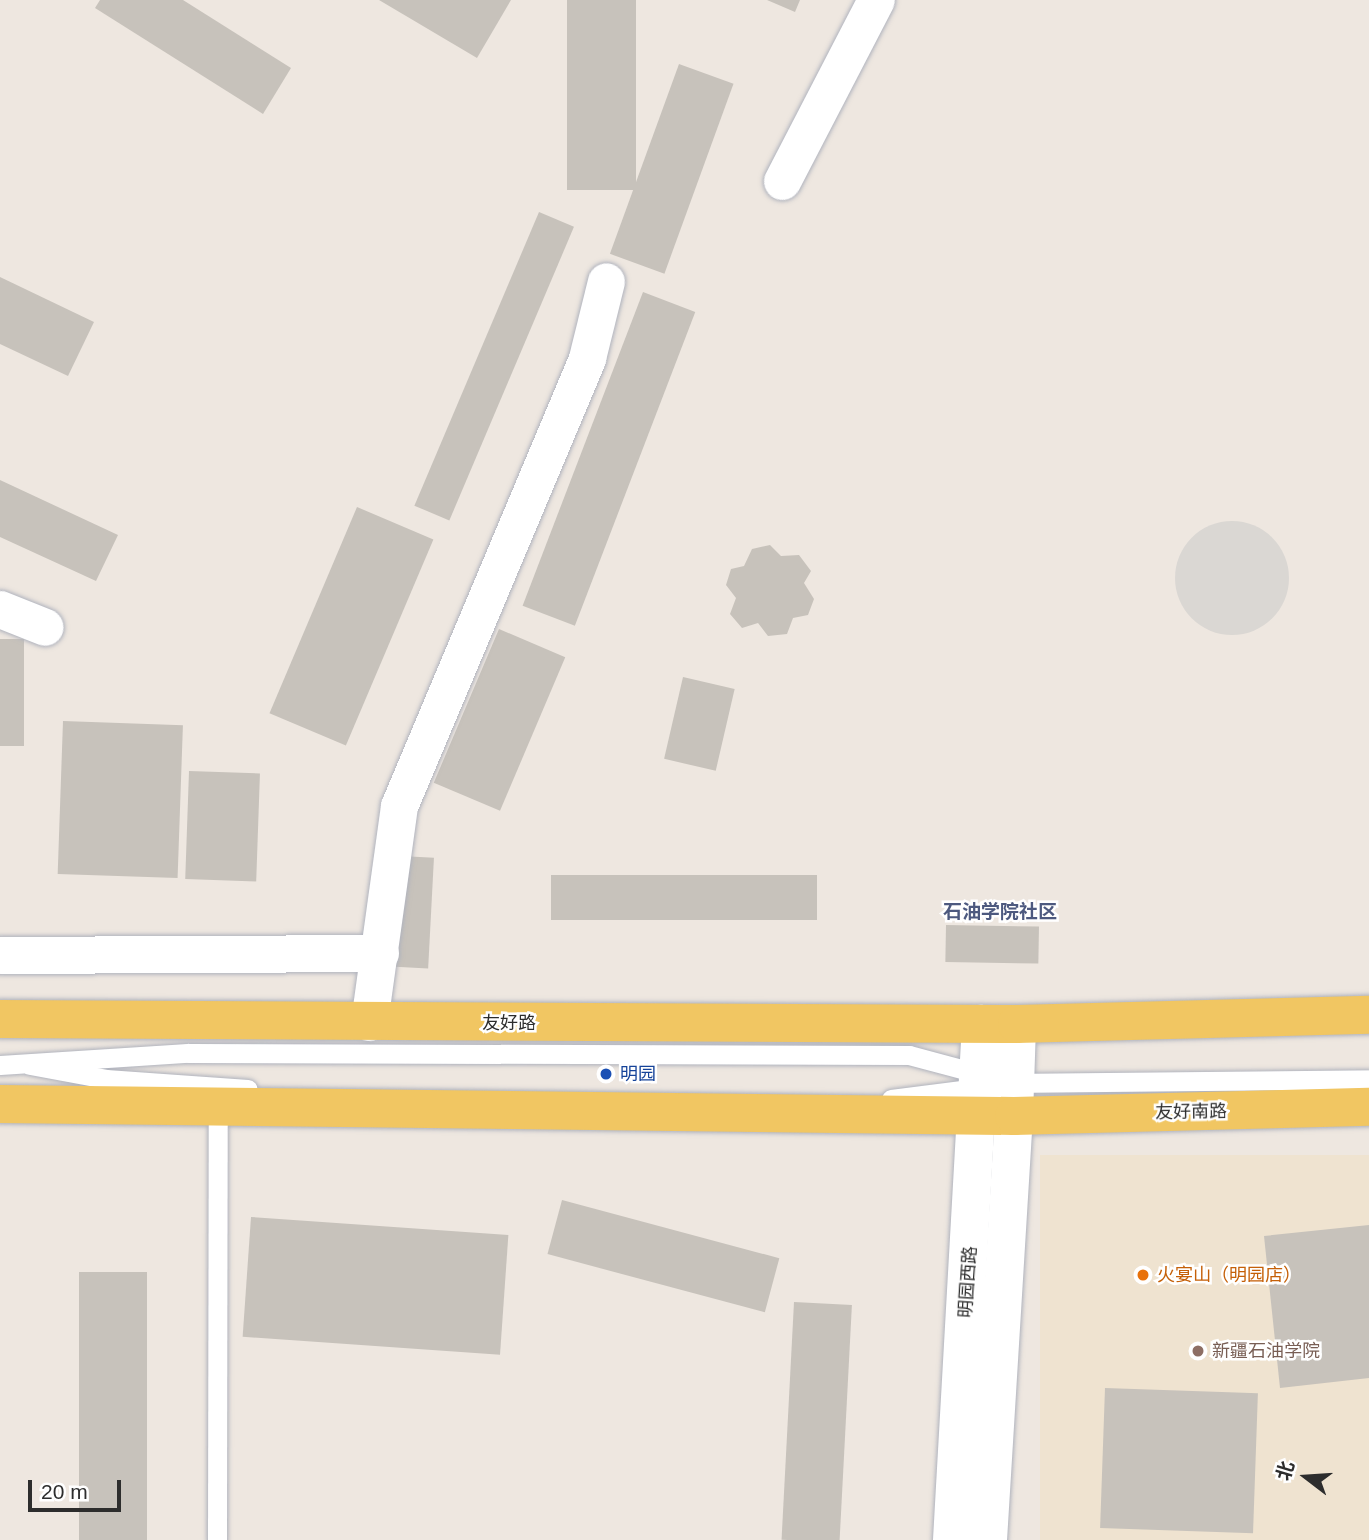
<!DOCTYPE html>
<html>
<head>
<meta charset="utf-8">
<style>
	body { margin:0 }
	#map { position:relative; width:1369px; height:1540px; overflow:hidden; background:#eee7e0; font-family:Arial,"Noto Sans SC",sans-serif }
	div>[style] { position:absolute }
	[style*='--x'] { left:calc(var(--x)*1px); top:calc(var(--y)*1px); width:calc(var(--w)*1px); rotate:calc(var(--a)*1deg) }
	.education>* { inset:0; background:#efe3d0; transform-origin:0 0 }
	.plaza>* { inset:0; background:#dad7d3 }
	.round { border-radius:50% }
	.building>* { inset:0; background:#c7c2bb; transform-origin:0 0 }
	.roads { filter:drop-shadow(0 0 2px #b0b3bd) drop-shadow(0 0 2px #b0b3bd) }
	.service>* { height:19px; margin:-9.5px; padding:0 9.5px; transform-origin:9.5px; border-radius:9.5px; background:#fff }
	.minor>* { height:37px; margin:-18.5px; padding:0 18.5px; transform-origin:18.5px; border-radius:18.5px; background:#fff }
	.tertiary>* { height:38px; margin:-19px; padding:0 19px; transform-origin:19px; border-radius:19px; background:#fff }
	.secondary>* { height:38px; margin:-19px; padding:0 19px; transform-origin:19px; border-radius:19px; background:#fff }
	.primary>* { height:38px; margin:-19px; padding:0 19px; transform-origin:19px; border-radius:19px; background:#f1c662 }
	.dots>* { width:19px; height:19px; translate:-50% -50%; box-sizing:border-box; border:4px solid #fff; border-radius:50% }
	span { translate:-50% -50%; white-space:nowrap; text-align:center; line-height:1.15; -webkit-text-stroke:5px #fff; paint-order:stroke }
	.street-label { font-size:18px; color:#2d2d2d }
	.transit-label { font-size:18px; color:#164399 }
	.left { translate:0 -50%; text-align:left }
	.food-label { font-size:18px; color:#c56008 }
	.education-label { font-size:18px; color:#785e54 }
	.neighbourhood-label { font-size:19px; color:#4d597f; font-weight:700 }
	.north { position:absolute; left:1271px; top:1442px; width:70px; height:70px; -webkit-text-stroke:5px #fff; paint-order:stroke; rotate:287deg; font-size:19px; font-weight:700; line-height:28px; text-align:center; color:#2d2d2d }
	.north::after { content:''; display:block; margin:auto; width:24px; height:32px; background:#2d2d2d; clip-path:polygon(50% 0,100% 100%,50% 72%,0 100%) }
	.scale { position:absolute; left:28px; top:1480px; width:93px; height:32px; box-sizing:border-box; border:4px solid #2d2d2d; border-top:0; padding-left:9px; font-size:21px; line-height:24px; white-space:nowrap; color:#2d2d2d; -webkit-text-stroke:5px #fff; paint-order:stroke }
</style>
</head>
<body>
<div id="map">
	<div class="education">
		<div style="left:1369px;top:1155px;width:385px;height:329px;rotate:90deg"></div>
	</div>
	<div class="plaza">
		<div class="round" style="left:1175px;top:521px;width:114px;height:114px"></div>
	</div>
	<div class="building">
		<div style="clip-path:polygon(100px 0,183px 0,291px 68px,263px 114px,95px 8px)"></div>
		<div style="clip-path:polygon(379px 0,511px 0,477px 58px)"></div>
		<div style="left:567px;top:0;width:69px;height:190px"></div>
		<div style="clip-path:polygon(767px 0,800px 0,795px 12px)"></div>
		<div style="left:679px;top:64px;width:58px;height:202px;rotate:20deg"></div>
		<div style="left:539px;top:212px;width:38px;height:319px;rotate:23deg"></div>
		<div style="clip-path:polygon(0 277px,94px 322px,68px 376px,0 344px)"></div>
		<div style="left:643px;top:292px;width:56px;height:336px;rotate:21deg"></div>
		<div style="clip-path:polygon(0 480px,118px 535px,96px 581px,0 537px)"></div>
		<div style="left:357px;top:507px;width:83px;height:224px;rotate:23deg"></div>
		<div style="clip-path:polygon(770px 545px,781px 556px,799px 555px,811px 571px,804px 583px,814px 599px,808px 615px,793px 618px,787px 634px,768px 636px,758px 623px,742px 628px,730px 614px,736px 598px,726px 585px,731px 569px,744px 566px,752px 549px)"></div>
		<div style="left:499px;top:629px;width:72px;height:167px;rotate:23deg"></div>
		<div style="left:0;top:639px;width:24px;height:107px"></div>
		<div style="left:683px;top:677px;width:53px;height:84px;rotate:13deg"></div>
		<div style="left:63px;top:721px;width:120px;height:153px;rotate:2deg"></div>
		<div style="left:189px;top:771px;width:71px;height:108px;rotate:2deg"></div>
		<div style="left:401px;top:856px;width:33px;height:111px;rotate:3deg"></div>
		<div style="left:817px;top:875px;width:45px;height:266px;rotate:90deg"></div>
		<div style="left:946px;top:925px;width:93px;height:37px;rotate:1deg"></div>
		<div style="left:562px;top:1200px;width:225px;height:56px;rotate:15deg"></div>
		<div style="left:251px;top:1217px;width:258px;height:120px;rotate:4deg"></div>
		<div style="clip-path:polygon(1369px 1225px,1369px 1378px,1280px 1388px,1264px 1236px)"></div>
		<div style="left:147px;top:1272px;width:268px;height:68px;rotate:90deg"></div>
		<div style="left:794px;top:1302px;width:58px;height:238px;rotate:3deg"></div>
		<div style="left:1105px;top:1388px;width:153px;height:140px;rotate:2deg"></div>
	</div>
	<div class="roads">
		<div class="service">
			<div style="--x:0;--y:1065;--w:188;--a:-3.7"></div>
			<div style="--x:188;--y:1053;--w:721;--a:0.16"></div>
			<div style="--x:909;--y:1055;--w:78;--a:14.9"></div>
			<div style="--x:30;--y:1065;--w:77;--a:10.4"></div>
			<div style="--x:106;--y:1079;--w:142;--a:4"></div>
			<div style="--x:891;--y:1099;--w:126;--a:-7.3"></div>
			<div style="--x:1016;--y:1083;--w:353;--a:-0.6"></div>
			<div style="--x:217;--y:1540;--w:433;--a:-89.9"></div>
		</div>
		<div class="minor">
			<div style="--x:782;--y:181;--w:204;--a:-62.6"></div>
			<div style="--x:0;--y:609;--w:48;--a:21.8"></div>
			<div style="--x:0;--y:955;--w:380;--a:-0.3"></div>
			<div style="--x:369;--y:1022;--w:218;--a:-82.1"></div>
			<div style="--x:399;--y:806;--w:486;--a:-67.2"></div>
			<div style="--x:587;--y:358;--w:79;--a:-76.1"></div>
		</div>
		<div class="tertiary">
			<div style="--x:952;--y:1540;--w:517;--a:-86.78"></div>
			<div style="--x:988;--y:1540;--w:425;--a:-86.5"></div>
		</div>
		<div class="secondary">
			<div style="--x:1014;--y:1116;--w:92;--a:-88.1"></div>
		</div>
		<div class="primary">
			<div style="--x:0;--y:1019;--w:1017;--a:0.28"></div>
			<div style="--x:1017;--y:1024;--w:352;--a:-1.5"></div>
			<div style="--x:0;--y:1104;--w:1014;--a:0.68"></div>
			<div style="--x:1014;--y:1116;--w:355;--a:-1.5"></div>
		</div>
	</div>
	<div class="dots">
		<div style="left:606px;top:1074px;background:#1a4fb4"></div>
		<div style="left:1143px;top:1275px;background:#e8710a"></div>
		<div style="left:1198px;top:1351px;background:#8d6e63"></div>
	</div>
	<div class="street-label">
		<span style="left:509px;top:1023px">友好路</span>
		<span style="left:1191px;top:1112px;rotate:-1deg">友好南路</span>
		<span style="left:968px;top:1282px;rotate:-86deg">明园西路</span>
	</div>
	<div class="transit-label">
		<span class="left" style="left:620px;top:1074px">明园</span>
	</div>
	<div class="food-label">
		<span class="left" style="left:1157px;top:1275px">火宴山（明园店）</span>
	</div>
	<div class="education-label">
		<span class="left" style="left:1212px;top:1351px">新疆石油学院</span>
	</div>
	<div class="neighbourhood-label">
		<span style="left:1000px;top:912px">石油学院社区</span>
	</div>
	<div class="north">北</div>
	<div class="scale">20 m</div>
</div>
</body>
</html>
